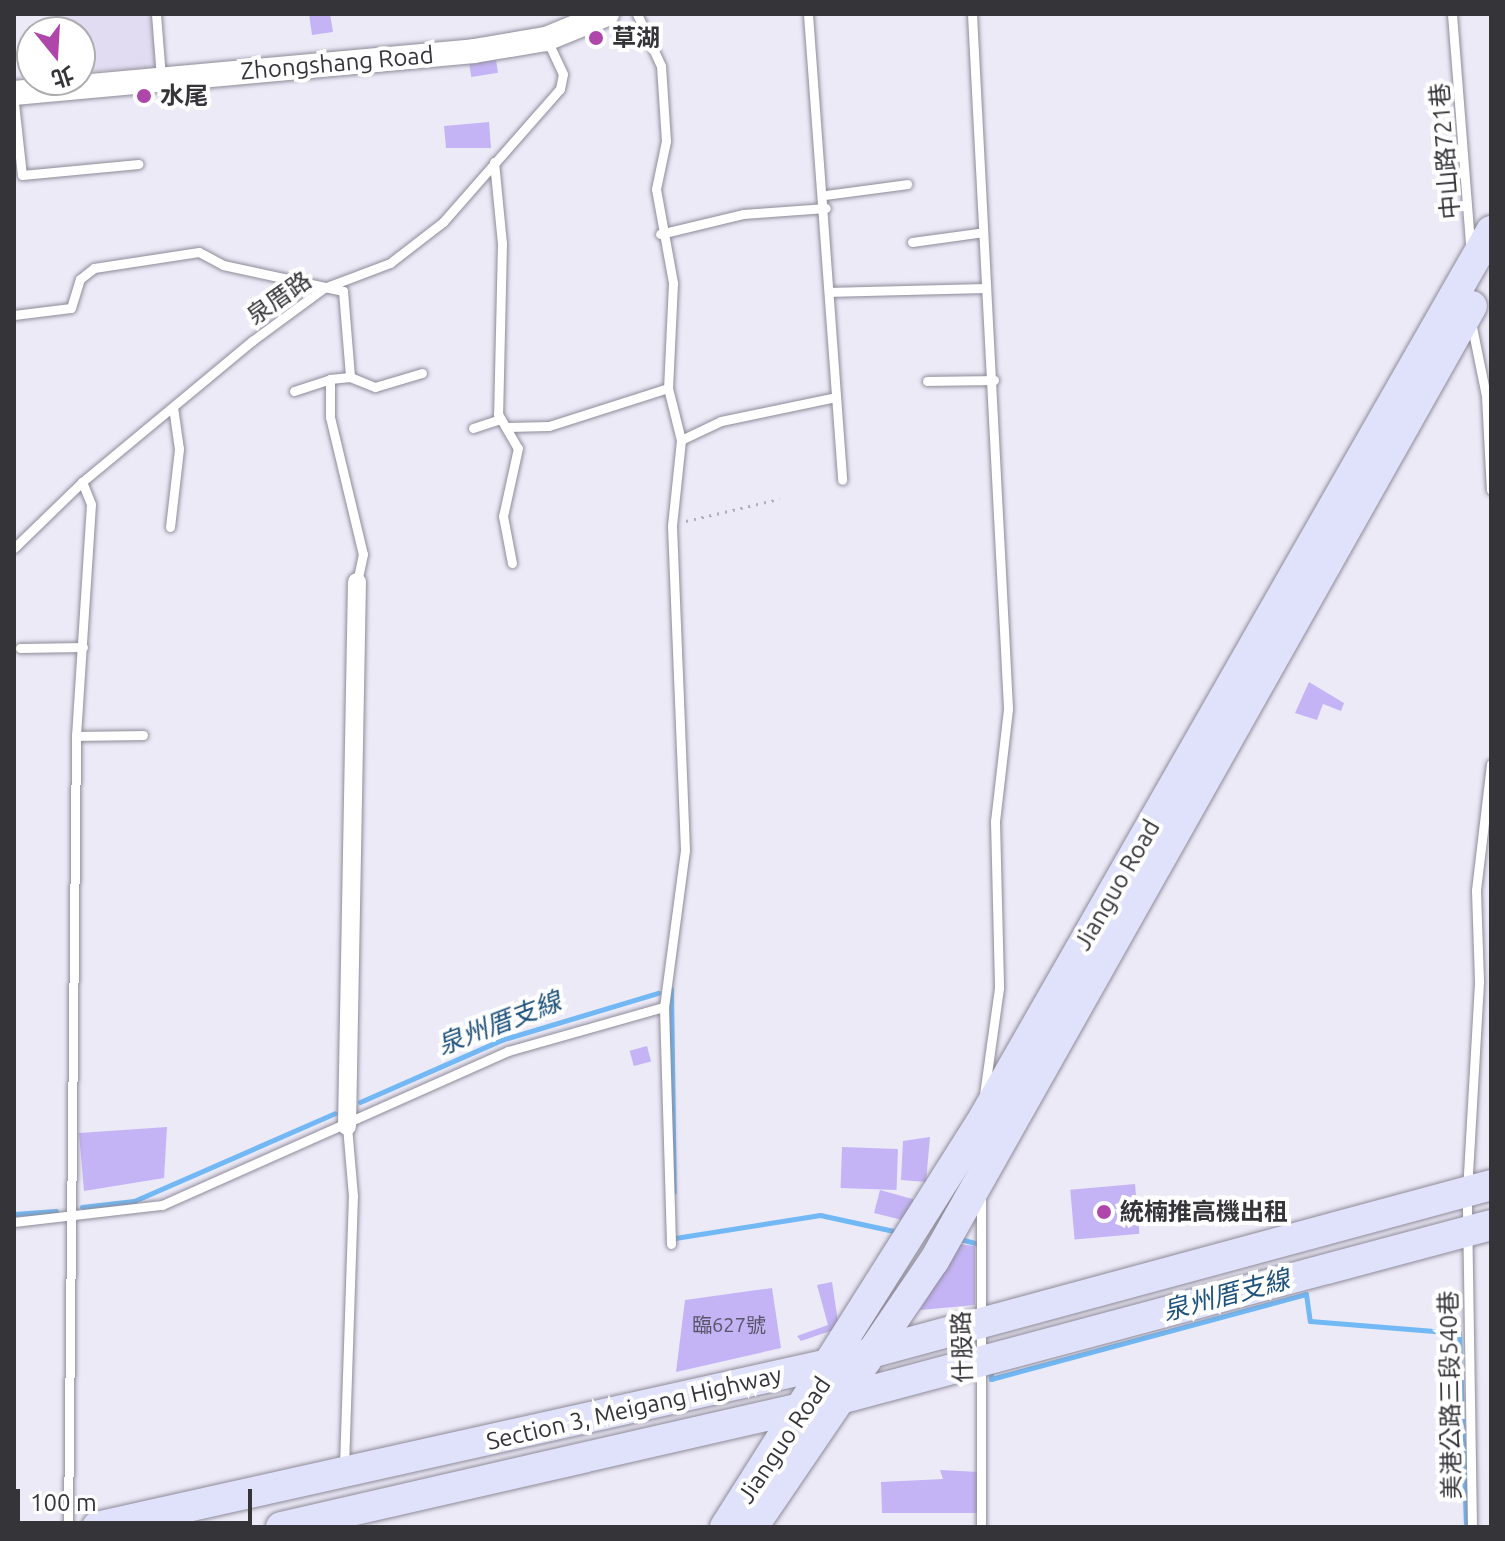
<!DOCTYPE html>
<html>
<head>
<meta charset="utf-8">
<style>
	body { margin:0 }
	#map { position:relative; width:1505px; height:1541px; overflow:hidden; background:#edeaf8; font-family:Ubuntu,"Noto Sans TC",sans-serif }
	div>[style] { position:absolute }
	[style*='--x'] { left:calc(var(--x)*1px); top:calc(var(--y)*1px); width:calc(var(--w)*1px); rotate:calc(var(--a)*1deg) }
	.built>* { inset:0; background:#e1dcf1 }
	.stream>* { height:5px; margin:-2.5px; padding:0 2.5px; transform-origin:2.5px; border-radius:2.5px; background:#71b8f5 }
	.building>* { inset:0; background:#c4b4f5; transform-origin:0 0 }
	.path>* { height:3px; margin-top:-1.5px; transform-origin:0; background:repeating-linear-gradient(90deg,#b1aeb9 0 2px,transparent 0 8px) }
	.roads { filter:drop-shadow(0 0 2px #8e8b98) drop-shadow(0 0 2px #8e8b98) }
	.service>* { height:9px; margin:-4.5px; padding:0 4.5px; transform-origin:4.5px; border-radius:4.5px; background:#fff }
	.minor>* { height:18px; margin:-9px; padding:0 9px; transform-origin:9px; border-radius:9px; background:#fff }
	.tertiary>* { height:24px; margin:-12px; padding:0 12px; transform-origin:12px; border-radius:12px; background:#fff }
	.primary>* { height:30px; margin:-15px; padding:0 15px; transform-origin:15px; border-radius:15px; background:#e0e2fb }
	.dots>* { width:22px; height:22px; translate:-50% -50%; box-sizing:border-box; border:4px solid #fff; border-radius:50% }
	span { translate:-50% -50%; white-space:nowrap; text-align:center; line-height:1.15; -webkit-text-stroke:8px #fff; paint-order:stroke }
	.number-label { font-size:20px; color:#595468 }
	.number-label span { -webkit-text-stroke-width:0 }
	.poi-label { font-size:24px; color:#353439; font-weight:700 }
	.left { translate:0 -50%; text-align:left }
	.street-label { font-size:24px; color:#353439 }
	.water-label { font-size:26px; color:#20537c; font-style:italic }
	.frame { position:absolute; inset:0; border:16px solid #353439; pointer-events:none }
	.north { position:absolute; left:16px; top:16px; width:80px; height:80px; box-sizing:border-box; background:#fff; border:2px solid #aeaeb0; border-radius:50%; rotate:162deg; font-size:22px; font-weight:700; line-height:32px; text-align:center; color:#353439 }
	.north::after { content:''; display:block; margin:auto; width:28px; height:36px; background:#af47aa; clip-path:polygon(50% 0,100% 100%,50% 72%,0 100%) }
	.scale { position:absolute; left:16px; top:1489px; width:236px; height:36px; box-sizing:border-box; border:4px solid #353439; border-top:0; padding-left:10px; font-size:24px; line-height:28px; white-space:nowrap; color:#353439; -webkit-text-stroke:6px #fff; paint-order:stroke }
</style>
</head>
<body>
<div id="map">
	<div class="built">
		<div style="clip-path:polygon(61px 14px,151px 14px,158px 67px,80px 72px,80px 32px,63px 32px)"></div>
	</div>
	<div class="stream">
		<div style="--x:671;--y:989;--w:203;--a:89.2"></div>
		<div style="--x:360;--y:1102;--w:154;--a:-23.7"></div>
		<div style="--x:501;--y:1040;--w:164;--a:-16.7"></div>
		<div style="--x:82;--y:1207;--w:52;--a:-6.6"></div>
		<div style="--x:134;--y:1201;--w:219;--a:-23.6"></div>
		<div style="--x:14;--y:1214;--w:42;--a:-4.1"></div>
		<div style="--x:675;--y:1238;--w:147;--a:-9"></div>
		<div style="--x:820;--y:1215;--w:80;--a:12.3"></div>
		<div style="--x:960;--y:1239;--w:20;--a:15"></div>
		<div style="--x:991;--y:1371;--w:8;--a:90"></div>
		<div style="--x:991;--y:1379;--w:326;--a:-15.1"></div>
		<div style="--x:1306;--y:1294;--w:27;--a:82"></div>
		<div style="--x:1310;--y:1321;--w:149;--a:4.6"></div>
		<div style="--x:1459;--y:1333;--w:194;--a:87.9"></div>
	</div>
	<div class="building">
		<div style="clip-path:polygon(309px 14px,330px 14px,333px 32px,312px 35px)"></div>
		<div style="left:496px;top:60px;width:13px;height:27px;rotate:81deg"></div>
		<div style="clip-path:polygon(489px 122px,491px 148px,446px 148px,444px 126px)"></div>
		<div style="clip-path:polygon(1309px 682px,1344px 703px,1341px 711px,1323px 704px,1317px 720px,1295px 713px)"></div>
		<div style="left:647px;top:1046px;width:16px;height:18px;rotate:75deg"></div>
		<div style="clip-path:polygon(167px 1127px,164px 1178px,84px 1191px,79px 1133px)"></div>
		<div style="clip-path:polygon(930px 1137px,926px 1182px,901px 1180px,903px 1141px)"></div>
		<div style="left:842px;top:1147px;width:56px;height:41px;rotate:2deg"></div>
		<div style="left:1135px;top:1184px;width:50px;height:65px;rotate:85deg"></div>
		<div style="clip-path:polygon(880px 1190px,916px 1200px,906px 1221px,874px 1213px)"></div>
		<div style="clip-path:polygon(959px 1244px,975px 1246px,975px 1305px,920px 1310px)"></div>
		<div style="clip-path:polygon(832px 1282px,839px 1328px,801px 1341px,797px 1336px,828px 1325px,817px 1285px)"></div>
		<div style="clip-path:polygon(772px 1288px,781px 1348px,676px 1372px,685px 1300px)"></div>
		<div style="clip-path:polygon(940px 1470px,979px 1472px,980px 1513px,882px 1513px,881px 1482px,943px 1479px)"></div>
	</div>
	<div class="path">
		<div style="--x:686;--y:521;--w:96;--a:-13.3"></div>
	</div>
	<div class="roads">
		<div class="service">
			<div style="--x:156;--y:14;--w:64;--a:85.5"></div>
			<div style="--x:637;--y:14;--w:57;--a:65.2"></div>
			<div style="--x:661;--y:66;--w:75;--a:86.2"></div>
			<div style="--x:666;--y:141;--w:49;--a:101.8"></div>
			<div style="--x:656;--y:189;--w:96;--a:79.7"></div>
			<div style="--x:673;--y:283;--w:105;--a:92.7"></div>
			<div style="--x:668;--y:388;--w:54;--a:76"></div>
			<div style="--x:681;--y:440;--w:86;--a:96"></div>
			<div style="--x:672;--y:526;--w:324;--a:87.7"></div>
			<div style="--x:685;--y:850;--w:158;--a:97.6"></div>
			<div style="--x:664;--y:1007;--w:237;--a:88.3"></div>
			<div style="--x:808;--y:14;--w:467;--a:85.8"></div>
			<div style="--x:972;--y:14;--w:696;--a:87.03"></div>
			<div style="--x:1008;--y:709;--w:113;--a:96.6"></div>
			<div style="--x:995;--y:821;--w:167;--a:88.6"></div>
			<div style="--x:999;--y:988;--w:108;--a:98"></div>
			<div style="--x:1452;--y:14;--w:232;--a:85.5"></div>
			<div style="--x:14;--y:103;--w:72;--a:83.7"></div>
			<div style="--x:22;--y:175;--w:117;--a:-5.4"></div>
			<div style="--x:494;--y:162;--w:81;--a:84.4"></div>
			<div style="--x:502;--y:243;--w:171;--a:91.3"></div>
			<div style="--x:498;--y:414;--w:39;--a:60"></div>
			<div style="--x:518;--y:448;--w:70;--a:102.4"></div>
			<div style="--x:503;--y:516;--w:48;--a:79.2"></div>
			<div style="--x:825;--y:195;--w:83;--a:-7.6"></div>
			<div style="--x:660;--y:234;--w:85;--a:-13.5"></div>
			<div style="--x:743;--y:214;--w:83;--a:-4.1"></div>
			<div style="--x:912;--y:242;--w:67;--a:-7.8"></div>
			<div style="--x:830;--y:292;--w:151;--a:-1.5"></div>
			<div style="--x:14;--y:315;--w:57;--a:-7"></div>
			<div style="--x:71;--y:308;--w:30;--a:-73"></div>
			<div style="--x:80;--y:279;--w:18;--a:-38"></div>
			<div style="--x:94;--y:268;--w:106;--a:-8.7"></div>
			<div style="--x:199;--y:252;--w:27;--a:28"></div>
			<div style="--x:223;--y:265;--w:123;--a:12.2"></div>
			<div style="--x:343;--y:291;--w:86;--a:85.3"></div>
			<div style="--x:350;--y:377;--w:20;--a:174"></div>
			<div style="--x:330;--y:379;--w:38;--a:90"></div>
			<div style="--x:330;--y:417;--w:141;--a:76.5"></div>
			<div style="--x:363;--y:554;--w:29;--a:102"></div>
			<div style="--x:1471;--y:322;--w:76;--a:78.5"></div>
			<div style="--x:1486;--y:396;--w:94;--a:87"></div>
			<div style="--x:350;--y:377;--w:27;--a:22"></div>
			<div style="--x:375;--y:387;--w:49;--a:-16.6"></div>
			<div style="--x:927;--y:381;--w:67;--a:-0.9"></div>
			<div style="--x:294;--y:391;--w:38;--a:-18"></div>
			<div style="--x:507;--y:427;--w:42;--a:-1.4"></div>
			<div style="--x:549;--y:426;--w:125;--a:-17.7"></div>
			<div style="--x:473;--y:428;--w:29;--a:-18"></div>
			<div style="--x:681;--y:440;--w:44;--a:-25.4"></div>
			<div style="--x:721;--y:421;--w:117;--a:-11.8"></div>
			<div style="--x:170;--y:527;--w:79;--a:-83.4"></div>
			<div style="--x:179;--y:449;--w:42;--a:-98.1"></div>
			<div style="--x:14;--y:548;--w:95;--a:-44.1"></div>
			<div style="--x:82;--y:482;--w:221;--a:-39.7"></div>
			<div style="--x:252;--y:341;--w:89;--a:-36.4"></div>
			<div style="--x:324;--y:288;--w:71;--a:-20.7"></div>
			<div style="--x:390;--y:263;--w:67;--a:-37.7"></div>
			<div style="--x:443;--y:222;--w:177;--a:-48.7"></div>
			<div style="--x:560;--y:89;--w:15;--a:-79"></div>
			<div style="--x:563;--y:74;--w:38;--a:-115"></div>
			<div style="--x:20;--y:648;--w:63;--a:-0.9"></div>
			<div style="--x:76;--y:736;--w:67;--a:-0.9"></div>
			<div style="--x:981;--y:1197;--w:330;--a:90"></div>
			<div style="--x:14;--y:1222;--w:149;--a:-6.6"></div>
			<div style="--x:162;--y:1205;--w:379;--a:-24"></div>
			<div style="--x:508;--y:1051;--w:162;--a:-15.8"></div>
			<div style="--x:344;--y:1466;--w:270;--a:-88.1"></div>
			<div style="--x:353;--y:1196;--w:70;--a:-94.9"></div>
			<div style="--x:68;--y:1527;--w:791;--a:-89.42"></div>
			<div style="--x:76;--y:736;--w:232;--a:-86.3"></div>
			<div style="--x:91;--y:504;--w:24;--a:-112"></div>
			<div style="--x:1472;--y:1527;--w:336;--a:-90.9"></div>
			<div style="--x:1467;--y:1191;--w:210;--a:-86.7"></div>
			<div style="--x:1479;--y:981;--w:91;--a:-91.9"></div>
			<div style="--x:1476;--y:890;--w:127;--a:-83.2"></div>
		</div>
		<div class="minor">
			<div style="--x:347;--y:1126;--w:544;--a:-88.95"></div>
		</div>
		<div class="tertiary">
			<div style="--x:14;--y:93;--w:462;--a:-5.2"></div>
			<div style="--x:474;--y:51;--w:73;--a:-9.5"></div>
			<div style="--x:546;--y:39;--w:66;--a:-22.3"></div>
		</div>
		<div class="primary">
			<div style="--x:97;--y:1527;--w:758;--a:-12.57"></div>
			<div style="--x:837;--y:1362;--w:678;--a:-15.14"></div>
			<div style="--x:281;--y:1527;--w:573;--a:-12.9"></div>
			<div style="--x:840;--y:1399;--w:674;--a:-14.96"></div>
			<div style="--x:725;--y:1527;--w:477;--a:-57.7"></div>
			<div style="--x:980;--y:1124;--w:1029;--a:-60.22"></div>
			<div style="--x:753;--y:1527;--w:322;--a:-55.8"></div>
			<div style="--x:934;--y:1261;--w:1096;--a:-60.61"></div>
		</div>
	</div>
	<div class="dots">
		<div style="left:596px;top:38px;background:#af47aa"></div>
		<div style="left:144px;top:96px;background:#af47aa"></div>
		<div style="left:1104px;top:1212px;background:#af47aa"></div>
	</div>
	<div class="number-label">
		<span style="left:729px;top:1324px">臨627號</span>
	</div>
	<div class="poi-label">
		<span class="left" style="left:612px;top:38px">草湖</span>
		<span class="left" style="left:160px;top:96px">水尾</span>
		<span class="left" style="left:1120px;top:1212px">統楠推高機出租</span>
	</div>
	<div class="street-label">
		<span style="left:337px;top:63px;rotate:-5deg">Zhongshang Road</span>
		<span style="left:1445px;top:151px;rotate:-95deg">中山路721巷</span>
		<span style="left:279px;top:298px;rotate:-35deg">泉厝路</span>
		<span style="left:1117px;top:885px;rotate:-60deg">Jianguo Road</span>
		<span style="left:962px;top:1347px;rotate:-92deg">什股路</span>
		<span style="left:1450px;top:1395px;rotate:-91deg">美港公路三段540巷</span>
		<span style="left:634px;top:1408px;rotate:-13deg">Section 3, Meigang Highway</span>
		<span style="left:784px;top:1440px;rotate:-56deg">Jianguo Road</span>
	</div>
	<div class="water-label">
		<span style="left:499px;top:1023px;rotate:-21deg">泉州厝支線</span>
		<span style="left:1226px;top:1295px;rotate:-15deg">泉州厝支線</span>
	</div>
	<div class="frame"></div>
	<div class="north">北</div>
	<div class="scale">100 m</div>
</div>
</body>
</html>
